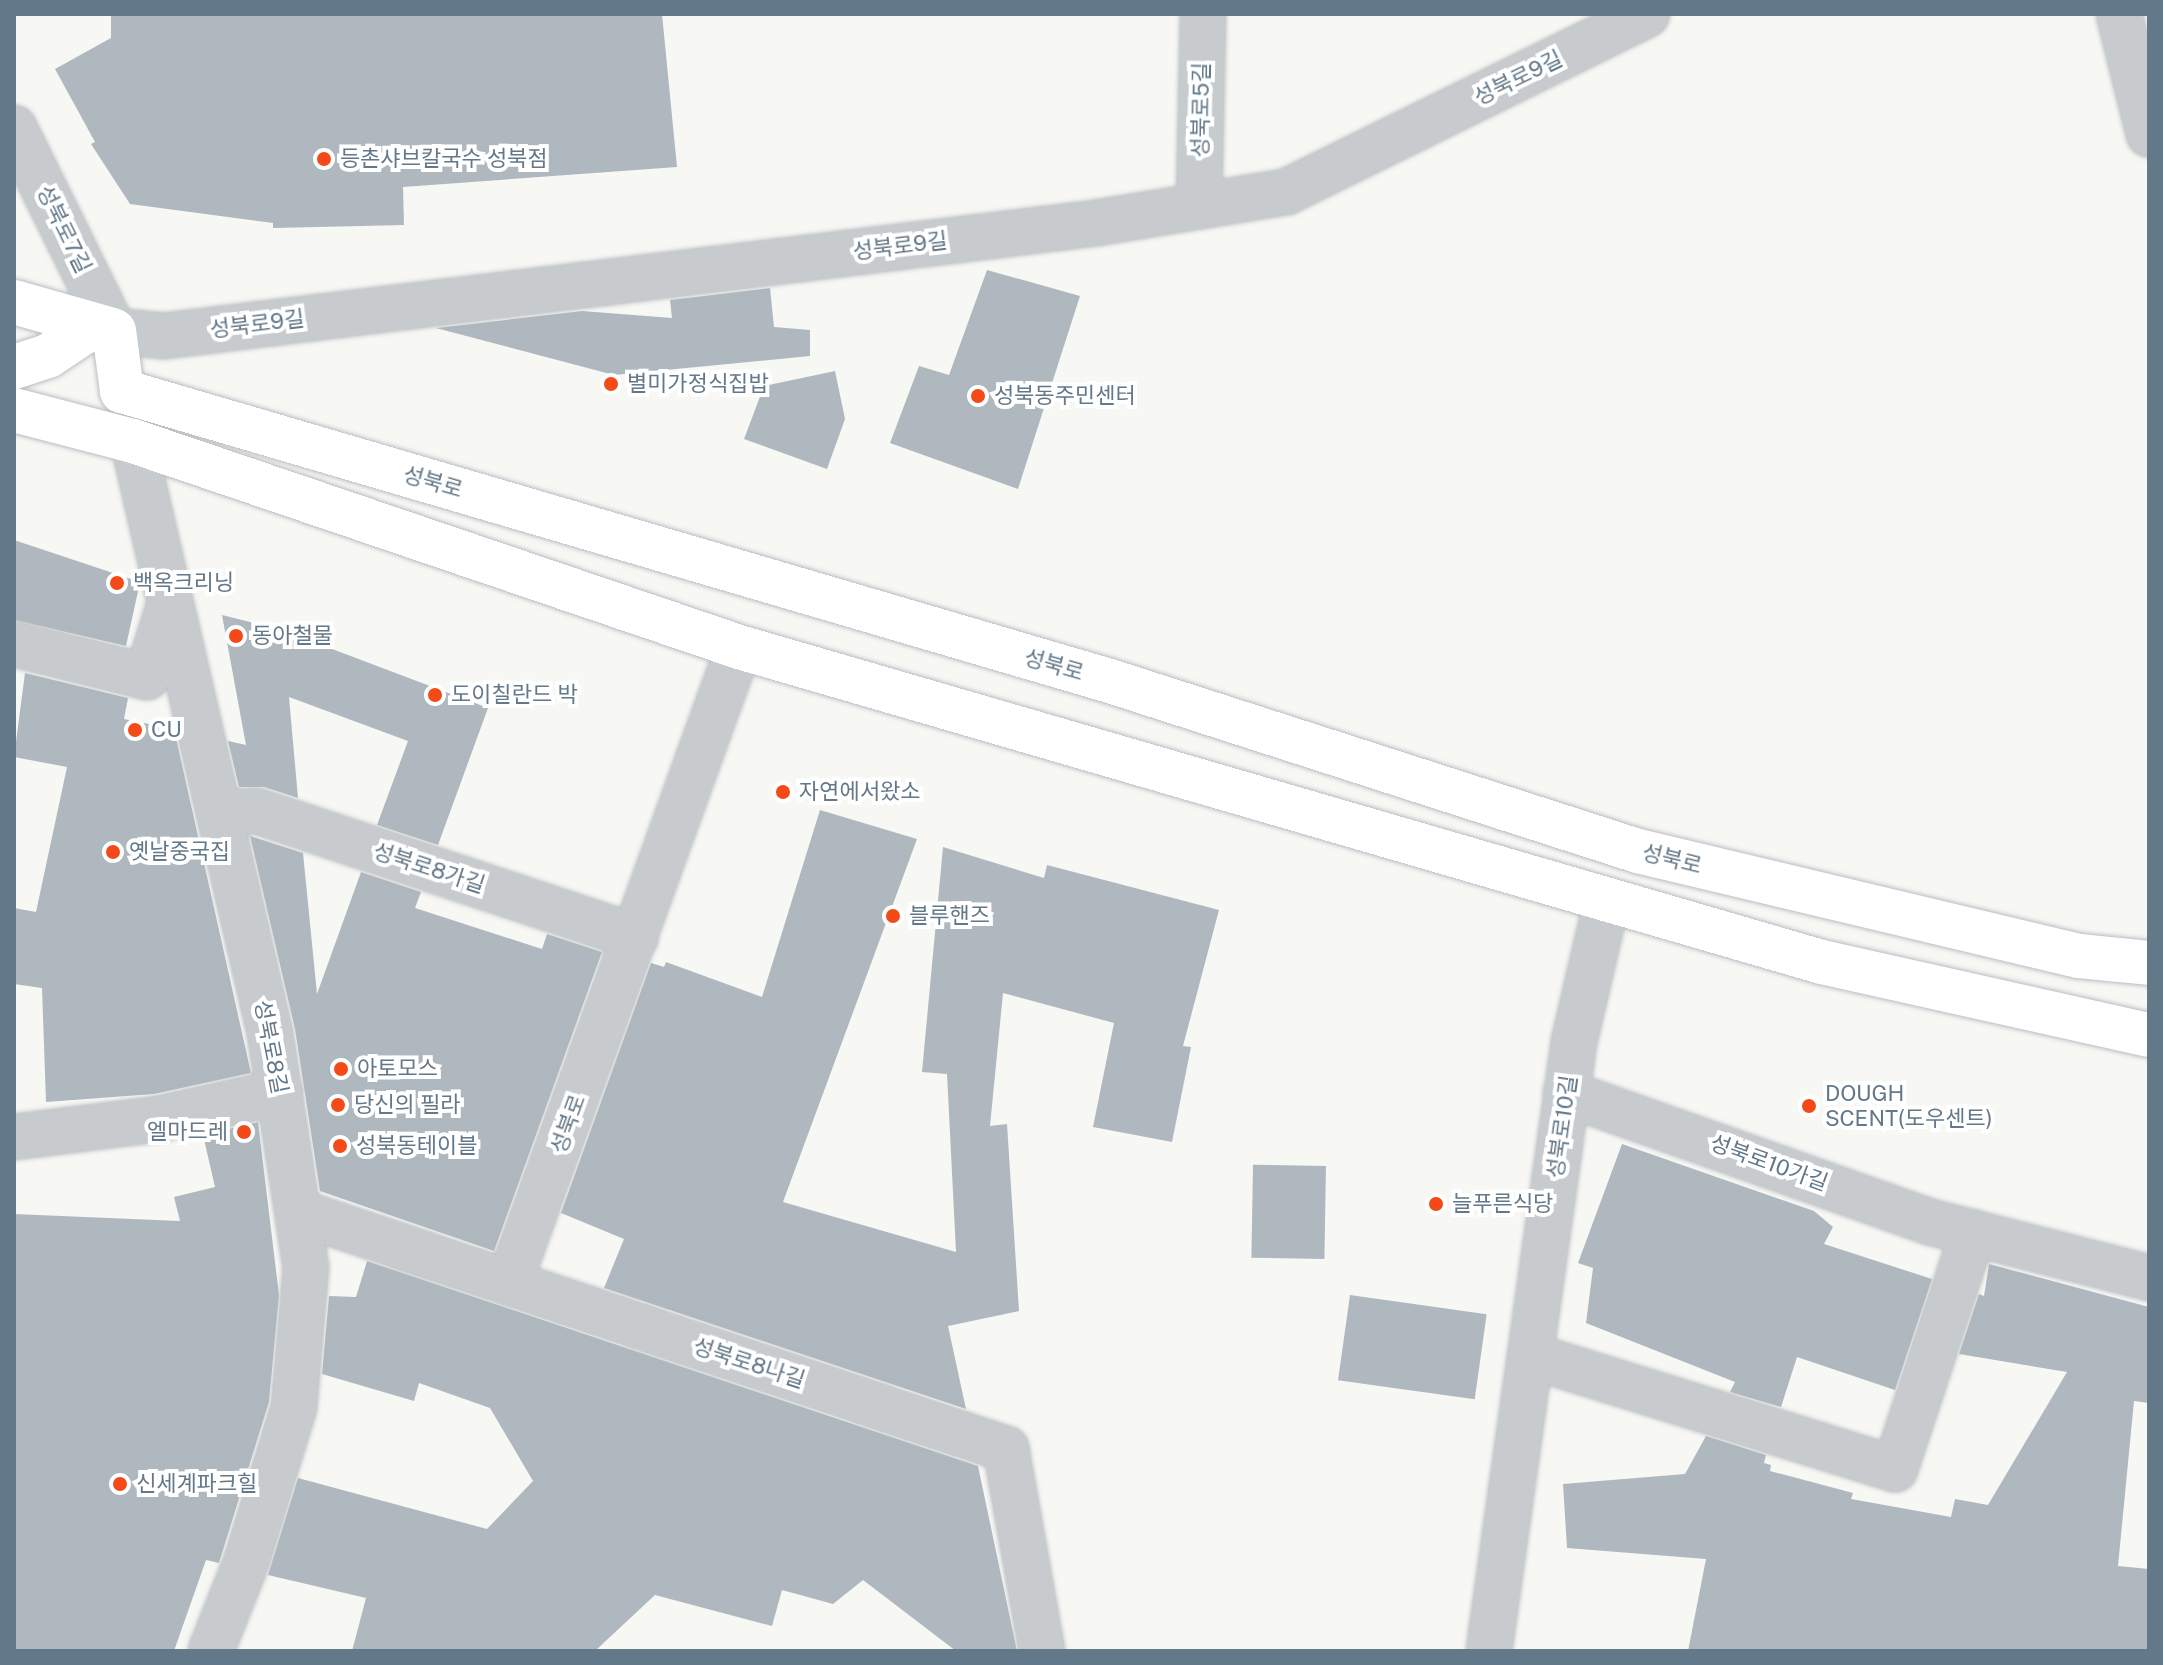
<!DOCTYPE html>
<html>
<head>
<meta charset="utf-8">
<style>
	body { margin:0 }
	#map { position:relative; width:2163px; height:1665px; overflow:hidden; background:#f7f7f4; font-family:"Public Sans","Noto Sans KR",sans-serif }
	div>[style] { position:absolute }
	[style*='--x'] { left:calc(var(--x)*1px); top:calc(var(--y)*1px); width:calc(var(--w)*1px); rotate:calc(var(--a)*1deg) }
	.building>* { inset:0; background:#afb8be; transform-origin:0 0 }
	.roads { filter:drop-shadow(0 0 2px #babec2) drop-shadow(0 0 2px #babec2) }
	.minor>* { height:44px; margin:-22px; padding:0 22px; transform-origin:22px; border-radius:22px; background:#c7cbce }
	.major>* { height:44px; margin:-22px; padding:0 22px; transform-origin:22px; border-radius:22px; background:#fff }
	.dots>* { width:22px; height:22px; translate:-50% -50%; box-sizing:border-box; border:4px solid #fff; border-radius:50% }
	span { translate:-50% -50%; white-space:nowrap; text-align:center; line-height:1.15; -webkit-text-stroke:8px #fff; paint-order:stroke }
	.street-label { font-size:22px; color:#637888 }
	.poi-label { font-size:22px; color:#637888 }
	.left { translate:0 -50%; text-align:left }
	.right { translate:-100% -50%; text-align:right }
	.frame { position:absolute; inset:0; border:16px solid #637888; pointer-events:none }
</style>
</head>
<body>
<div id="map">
	<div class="building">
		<div style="clip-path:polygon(111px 14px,662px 14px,677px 167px,403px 187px,404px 225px,273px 228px,273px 223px,130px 204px,91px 144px,95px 142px,55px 69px,111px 38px)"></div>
		<div style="clip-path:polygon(987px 270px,1080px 296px,1018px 489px,890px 443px,919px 366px,949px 375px)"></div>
		<div style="clip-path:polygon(770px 288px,774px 327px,810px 330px,810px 356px,614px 375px,436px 328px,582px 311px,672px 318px,670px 300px)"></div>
		<div style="clip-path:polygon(835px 371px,845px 419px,827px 469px,744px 439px,764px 386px)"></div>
		<div style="clip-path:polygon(14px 540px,140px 582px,126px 646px,14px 620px)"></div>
		<div style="clip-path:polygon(222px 615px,282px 630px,488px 708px,438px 845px,377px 825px,408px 741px,289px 697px,298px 798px,264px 787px,239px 787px,228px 741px,246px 745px)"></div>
		<div style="clip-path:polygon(25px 673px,128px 698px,124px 719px,174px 729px,251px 1073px,154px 1094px,46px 1102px,42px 988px,14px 984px,14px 908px,36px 912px,67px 767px,14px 757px)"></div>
		<div style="clip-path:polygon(820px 810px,917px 839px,783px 1202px,956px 1252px,947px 1074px,922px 1072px,943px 847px,1044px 878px,1047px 865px,1219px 910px,1183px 1046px,1191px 1047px,1172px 1142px,1093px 1127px,1114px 1023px,1003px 993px,990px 1126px,1007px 1124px,1019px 1311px,948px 1326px,966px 1409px,604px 1288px,624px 1239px,561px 1213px,651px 963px,664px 967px,666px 962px,762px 997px)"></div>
		<div style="clip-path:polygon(250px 836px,303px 853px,317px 994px,361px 872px,421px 892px,415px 908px,542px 949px,547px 934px,602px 952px,494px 1251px,320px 1191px,295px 1029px)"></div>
		<div style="clip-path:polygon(258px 1122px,279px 1295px,269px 1402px,219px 1563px,206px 1560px,174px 1651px,14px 1651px,14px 1214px,180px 1221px,174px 1197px,215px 1187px,203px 1135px)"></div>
		<div style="clip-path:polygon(1622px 1144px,1814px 1211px,1833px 1227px,1824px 1244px,1932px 1279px,1895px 1390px,1797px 1357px,1781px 1407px,1730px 1392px,1735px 1382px,1586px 1323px,1593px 1268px,1578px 1263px)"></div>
		<div style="left:1326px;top:1166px;width:93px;height:73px;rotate:91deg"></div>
		<div style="clip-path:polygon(367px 1261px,978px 1466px,1017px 1651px,956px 1651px,863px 1580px,833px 1604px,782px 1590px,772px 1626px,655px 1595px,595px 1651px,352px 1651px,366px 1598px,268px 1575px,298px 1478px,487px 1529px,533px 1481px,490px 1408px,419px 1383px,414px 1401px,322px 1374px,329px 1296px,356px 1297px)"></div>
		<div style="clip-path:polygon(1989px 1264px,2149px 1307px,2149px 1403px,2134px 1401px,2118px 1566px,2149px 1569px,2149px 1651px,1688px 1651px,1706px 1559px,1567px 1548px,1563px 1484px,1685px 1474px,1706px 1436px,1766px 1455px,1764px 1463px,1771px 1465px,1770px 1471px,1853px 1493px,1851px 1499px,1951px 1517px,1955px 1499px,1988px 1505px,2067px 1372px,1959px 1354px,1979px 1294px,1984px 1296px)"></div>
		<div style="left:1350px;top:1295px;width:138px;height:86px;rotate:8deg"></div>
	</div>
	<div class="roads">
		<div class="minor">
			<div style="--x:2119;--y:14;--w:124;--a:76"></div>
			<div style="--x:14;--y:128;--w:226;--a:63.8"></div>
			<div style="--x:114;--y:331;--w:50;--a:5.7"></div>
			<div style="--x:164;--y:336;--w:939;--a:-6.91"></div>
			<div style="--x:1096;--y:223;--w:193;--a:-9.3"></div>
			<div style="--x:1286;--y:192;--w:402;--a:-26.2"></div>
			<div style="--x:1199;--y:206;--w:192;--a:-88.8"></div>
			<div style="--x:133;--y:441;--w:608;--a:76.97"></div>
			<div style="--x:270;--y:1033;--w:237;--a:81.3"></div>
			<div style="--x:306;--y:1267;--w:141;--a:94.9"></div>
			<div style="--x:294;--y:1407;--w:160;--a:107.1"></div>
			<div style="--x:247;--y:1560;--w:98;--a:111.6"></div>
			<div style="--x:14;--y:644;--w:137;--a:13.9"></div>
			<div style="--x:147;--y:677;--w:77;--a:-72.7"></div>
			<div style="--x:220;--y:813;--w:37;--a:-3"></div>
			<div style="--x:257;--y:811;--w:399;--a:18.4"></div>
			<div style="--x:1566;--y:1093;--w:386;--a:19.5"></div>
			<div style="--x:1930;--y:1222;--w:226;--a:14.3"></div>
			<div style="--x:14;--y:1137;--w:145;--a:-7.1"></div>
			<div style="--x:158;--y:1119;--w:125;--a:-12.5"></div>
			<div style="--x:298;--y:1212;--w:747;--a:18.51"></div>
			<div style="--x:1006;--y:1449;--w:205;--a:79.9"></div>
			<div style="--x:509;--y:1283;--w:676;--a:-70.12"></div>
			<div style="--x:1532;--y:1356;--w:380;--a:17.3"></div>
			<div style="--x:1895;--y:1469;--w:249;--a:-71.7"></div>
			<div style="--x:1489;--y:1651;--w:615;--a:-82.05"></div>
			<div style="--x:1574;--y:1042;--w:146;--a:-76.9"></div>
		</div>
		<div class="major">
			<div style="--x:14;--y:302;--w:102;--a:15.9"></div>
			<div style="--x:114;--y:331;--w:61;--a:82.4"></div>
			<div style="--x:122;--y:391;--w:1030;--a:16.36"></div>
			<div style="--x:1110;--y:681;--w:555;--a:17.85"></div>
			<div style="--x:1638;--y:851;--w:453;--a:13.4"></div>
			<div style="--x:2079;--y:956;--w:70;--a:5.7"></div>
			<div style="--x:14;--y:367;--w:36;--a:-18"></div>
			<div style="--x:48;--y:356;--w:47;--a:-33.7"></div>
			<div style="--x:87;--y:330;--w:27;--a:2"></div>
			<div style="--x:14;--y:410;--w:123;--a:14.6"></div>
			<div style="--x:133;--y:441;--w:640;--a:18.77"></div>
			<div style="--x:739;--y:647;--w:1128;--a:16.22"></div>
			<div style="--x:1822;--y:962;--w:335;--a:12.6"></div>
		</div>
	</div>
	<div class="dots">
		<div style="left:324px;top:159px;background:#f44a18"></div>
		<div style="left:611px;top:384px;background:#f44a18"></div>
		<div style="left:978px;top:396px;background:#f44a18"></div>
		<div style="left:117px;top:583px;background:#f44a18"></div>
		<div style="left:236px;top:636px;background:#f44a18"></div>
		<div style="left:435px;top:695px;background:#f44a18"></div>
		<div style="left:135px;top:730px;background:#f44a18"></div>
		<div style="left:783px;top:792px;background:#f44a18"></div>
		<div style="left:113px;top:852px;background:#f44a18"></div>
		<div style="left:893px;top:916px;background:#f44a18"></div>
		<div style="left:341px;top:1069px;background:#f44a18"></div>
		<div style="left:338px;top:1105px;background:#f44a18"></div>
		<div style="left:1809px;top:1106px;background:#f44a18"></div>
		<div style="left:244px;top:1132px;background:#f44a18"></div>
		<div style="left:340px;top:1146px;background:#f44a18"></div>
		<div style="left:1436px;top:1204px;background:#f44a18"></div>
		<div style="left:120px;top:1484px;background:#f44a18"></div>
	</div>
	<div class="street-label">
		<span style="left:1518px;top:78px;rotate:-26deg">성북로9길</span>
		<span style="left:1201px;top:110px;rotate:-89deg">성북로5길</span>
		<span style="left:64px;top:229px;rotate:64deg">성북로7길</span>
		<span style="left:900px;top:246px;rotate:-7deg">성북로9길</span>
		<span style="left:257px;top:324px;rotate:-7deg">성북로9길</span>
		<span style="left:433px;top:482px;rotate:16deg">성북로</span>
		<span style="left:1054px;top:665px;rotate:16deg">성북로</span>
		<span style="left:1672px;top:859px;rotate:14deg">성북로</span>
		<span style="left:429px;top:868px;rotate:18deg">성북로8가길</span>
		<span style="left:271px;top:1047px;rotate:79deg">성북로8길</span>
		<span style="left:568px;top:1124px;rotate:-70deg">성북로</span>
		<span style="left:1562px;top:1127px;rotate:-82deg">성북로10길</span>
		<span style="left:1769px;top:1163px;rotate:20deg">성북로10가길</span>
		<span style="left:749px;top:1363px;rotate:18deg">성북로8나길</span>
	</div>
	<div class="poi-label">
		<span class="left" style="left:340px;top:159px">등촌샤브칼국수 성북점</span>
		<span class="left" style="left:627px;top:384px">별미가정식집밥</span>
		<span class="left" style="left:994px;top:396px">성북동주민센터</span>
		<span class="left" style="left:133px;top:583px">백옥크리닝</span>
		<span class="left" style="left:252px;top:636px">동아철물</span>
		<span class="left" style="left:451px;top:695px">도이칠란드 박</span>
		<span class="left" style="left:151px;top:730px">CU</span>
		<span class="left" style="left:799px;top:792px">자연에서왔소</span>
		<span class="left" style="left:129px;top:852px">옛날중국집</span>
		<span class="left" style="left:909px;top:916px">블루핸즈</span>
		<span class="left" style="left:357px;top:1069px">아토모스</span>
		<span class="left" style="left:1825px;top:1106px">DOUGH<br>SCENT(도우센트)</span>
		<span class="left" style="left:354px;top:1105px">당신의 필라</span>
		<span class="right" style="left:228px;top:1132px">엘마드레</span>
		<span class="left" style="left:356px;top:1146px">성북동테이블</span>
		<span class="left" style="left:1452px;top:1204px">늘푸른식당</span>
		<span class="left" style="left:136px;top:1484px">신세계파크힐</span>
	</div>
	<div class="frame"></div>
</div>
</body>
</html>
